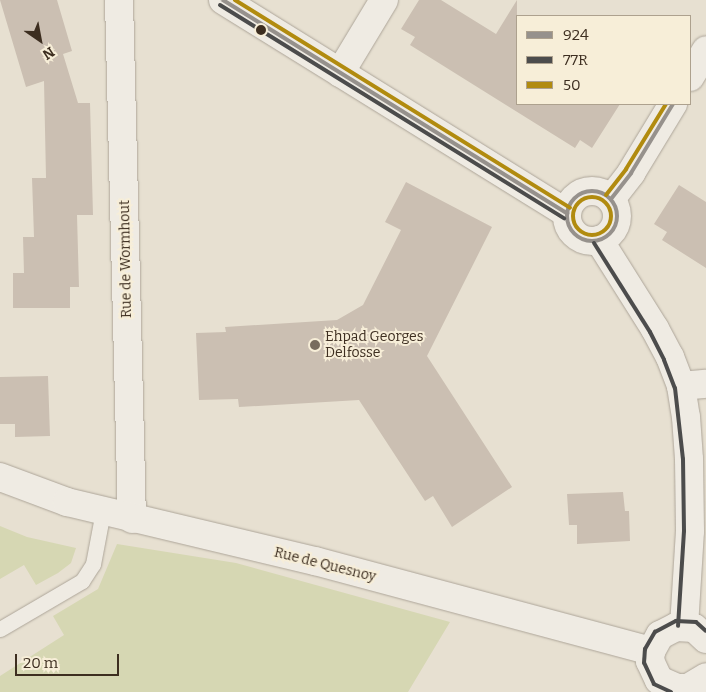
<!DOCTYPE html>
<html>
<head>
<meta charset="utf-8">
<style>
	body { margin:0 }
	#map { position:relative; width:706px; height:692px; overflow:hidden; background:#e7e0d1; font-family:Bitter,serif }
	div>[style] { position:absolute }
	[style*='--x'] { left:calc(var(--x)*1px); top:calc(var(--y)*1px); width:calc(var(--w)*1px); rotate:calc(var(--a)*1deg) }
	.green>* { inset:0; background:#d6d7b3 }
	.building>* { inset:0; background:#cbbfb2 }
	.roads { filter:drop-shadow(0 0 1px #ada599) drop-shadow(0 0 1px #ada599) }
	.service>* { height:15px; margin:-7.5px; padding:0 7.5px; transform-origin:7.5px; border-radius:7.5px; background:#efebe3 }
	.minor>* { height:28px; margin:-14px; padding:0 14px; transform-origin:14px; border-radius:14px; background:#efebe3 }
	.minor>.ring { margin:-14px; padding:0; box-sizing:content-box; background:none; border:28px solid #efebe3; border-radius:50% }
	.bus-1>* { height:4px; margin:-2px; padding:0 2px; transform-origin:2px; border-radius:2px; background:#96918c }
	.bus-1>.ring { margin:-2px; padding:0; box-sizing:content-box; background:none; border:4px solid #96918c; border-radius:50% }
	.bus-2>* { height:4px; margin:-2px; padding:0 2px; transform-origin:2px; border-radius:2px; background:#4c4c4c }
	.bus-3>* { height:4px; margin:-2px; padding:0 2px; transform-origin:2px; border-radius:2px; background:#b18b0f }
	.bus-3>.ring { margin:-2px; padding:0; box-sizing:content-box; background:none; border:4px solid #b18b0f; border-radius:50% }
	.dots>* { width:14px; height:14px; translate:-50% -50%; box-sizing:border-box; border:2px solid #f7eed8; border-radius:50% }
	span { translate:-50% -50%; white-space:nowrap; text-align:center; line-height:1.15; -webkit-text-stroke:4px #f7eed8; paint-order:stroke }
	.street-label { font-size:14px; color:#3d2e20 }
	.poi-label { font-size:14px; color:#3d2e20 }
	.left { translate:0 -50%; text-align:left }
	.legend { position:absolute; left:516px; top:15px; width:175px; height:90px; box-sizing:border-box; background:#f7eed8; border:1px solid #ada18e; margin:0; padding:6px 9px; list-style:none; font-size:15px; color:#3d2e20 }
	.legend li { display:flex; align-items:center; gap:10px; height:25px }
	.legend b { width:25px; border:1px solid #ada18e }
	.north { position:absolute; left:15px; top:15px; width:50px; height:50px; -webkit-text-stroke:4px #f7eed8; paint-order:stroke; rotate:147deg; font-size:14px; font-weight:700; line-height:20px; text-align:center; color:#3d2e20 }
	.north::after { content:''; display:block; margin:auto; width:18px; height:22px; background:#3d2e20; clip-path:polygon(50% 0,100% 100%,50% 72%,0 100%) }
	.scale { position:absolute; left:15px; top:654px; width:104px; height:22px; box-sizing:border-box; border:2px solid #3d2e20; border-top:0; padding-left:6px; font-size:15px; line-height:18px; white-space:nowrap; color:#3d2e20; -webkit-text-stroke:4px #f7eed8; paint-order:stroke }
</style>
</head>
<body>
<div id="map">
	<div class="green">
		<div style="clip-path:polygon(0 526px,27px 537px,76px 548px,71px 563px,58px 573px,36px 585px,24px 565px,0 579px)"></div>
		<div style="clip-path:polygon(117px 544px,236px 563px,450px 622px,408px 692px,0 692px,0 676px,64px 635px,53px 616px,98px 589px)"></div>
	</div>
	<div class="building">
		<div style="clip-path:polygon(0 0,57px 0,72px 51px,63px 54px,78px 103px,90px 103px,93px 215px,77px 215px,79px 287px,70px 287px,70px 308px,13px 308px,13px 273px,24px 273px,23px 237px,34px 237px,32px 178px,46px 178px,44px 81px,26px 87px)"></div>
		<div style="clip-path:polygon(419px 0,441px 0,496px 34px,517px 0,517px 104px,620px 104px,592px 148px,580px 140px,575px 148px,410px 45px,415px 37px,401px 29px)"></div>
		<div style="clip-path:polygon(406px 182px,492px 227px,427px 356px,512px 487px,452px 527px,433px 496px,425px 501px,359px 400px,239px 407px,238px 399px,199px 400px,196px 333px,226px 332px,225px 327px,337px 320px,363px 305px,401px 230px,385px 222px)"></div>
		<div style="clip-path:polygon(679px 185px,706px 202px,706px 268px,662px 240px,667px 232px,654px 224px)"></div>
		<div style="clip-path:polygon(48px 376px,50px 436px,15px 437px,15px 424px,0 424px,0 377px)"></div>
		<div style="clip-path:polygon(623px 492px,625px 511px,629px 511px,630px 541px,577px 544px,577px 525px,569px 525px,567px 494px)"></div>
	</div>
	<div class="roads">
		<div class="service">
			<div style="--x:0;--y:629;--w:95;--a:-30.3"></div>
			<div style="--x:82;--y:581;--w:20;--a:-57"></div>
			<div style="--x:93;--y:564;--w:54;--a:-79.3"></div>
		</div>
		<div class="minor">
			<div style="--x:119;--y:0;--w:519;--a:88.57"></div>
			<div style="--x:223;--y:0;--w:405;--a:31.8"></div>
			<div style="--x:340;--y:73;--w:85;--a:-58.9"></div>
			<div style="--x:690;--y:77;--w:31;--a:-59"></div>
			<div class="ring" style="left:567px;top:191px;width:22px;height:22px"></div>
			<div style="--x:611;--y:199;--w:33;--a:-52"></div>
			<div style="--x:631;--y:173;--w:81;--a:-58.7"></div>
			<div style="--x:599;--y:240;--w:105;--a:57.8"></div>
			<div style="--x:655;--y:329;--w:32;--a:62"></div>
			<div style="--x:670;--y:357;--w:31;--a:69"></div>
			<div style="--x:681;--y:386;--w:31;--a:81"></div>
			<div style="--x:686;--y:417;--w:42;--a:85.9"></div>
			<div style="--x:689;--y:459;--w:72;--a:89.2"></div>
			<div style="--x:690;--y:531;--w:95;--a:93.6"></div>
			<div style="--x:681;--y:386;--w:25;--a:-5"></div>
			<div style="--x:0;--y:477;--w:72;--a:20.5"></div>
			<div style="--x:67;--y:502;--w:255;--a:13.4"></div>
			<div style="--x:315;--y:561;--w:348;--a:15"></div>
			<div style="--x:706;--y:639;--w:16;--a:-137"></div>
			<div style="--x:694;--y:628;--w:18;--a:-177"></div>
			<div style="--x:676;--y:627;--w:18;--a:153"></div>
			<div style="--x:660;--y:635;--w:18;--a:119"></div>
			<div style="--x:651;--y:651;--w:10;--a:96"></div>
			<div style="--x:650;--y:661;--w:21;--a:65"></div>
			<div style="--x:659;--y:680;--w:20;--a:24"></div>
			<div style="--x:677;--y:688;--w:11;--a:0"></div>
			<div style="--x:688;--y:688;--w:21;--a:-31"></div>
		</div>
	</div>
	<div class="bus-1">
		<div style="--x:223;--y:0;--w:405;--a:31.8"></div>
		<div class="ring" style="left:567px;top:191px;width:46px;height:46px"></div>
		<div style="--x:611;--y:199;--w:33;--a:-52"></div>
		<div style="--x:631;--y:173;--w:81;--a:-58.7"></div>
	</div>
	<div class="bus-2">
		<div style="--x:220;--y:5;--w:405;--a:31.8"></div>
		<div style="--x:594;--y:243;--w:105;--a:57.8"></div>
		<div style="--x:650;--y:332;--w:31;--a:63"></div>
		<div style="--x:664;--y:360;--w:30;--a:69"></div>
		<div style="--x:675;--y:388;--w:71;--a:83.6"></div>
		<div style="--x:683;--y:459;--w:72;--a:89.2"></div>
		<div style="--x:684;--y:531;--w:95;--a:93.6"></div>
		<div style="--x:671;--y:692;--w:19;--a:-155"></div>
		<div style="--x:654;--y:684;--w:23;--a:-115"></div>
		<div style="--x:644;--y:663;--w:14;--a:-86"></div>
		<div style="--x:645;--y:649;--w:20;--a:-60"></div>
		<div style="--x:655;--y:632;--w:24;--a:-28"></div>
		<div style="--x:676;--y:621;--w:20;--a:3"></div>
		<div style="--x:696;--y:622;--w:13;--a:42"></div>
	</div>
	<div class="bus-3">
		<div style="--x:235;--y:0;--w:394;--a:31.8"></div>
		<div style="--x:606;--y:195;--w:33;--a:-52"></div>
		<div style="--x:626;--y:169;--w:76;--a:-58.4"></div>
		<div class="ring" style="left:573px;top:197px;width:34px;height:34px"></div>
	</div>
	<div class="dots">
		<div style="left:261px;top:30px;background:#3d2e20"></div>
		<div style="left:315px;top:345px;background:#786c5e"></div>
	</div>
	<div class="street-label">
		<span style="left:126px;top:259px;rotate:-91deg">Rue de Wormhout</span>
		<span style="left:325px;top:565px;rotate:14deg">Rue de Quesnoy</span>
	</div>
	<div class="poi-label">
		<span class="left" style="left:325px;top:345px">Ehpad Georges<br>Delfosse</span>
	</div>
	<ul class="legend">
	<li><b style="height:6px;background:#96918c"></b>924</li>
	<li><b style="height:6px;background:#4c4c4c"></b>77R</li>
	<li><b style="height:6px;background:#b18b0f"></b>50</li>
	</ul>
	<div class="north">N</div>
	<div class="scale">20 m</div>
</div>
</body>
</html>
